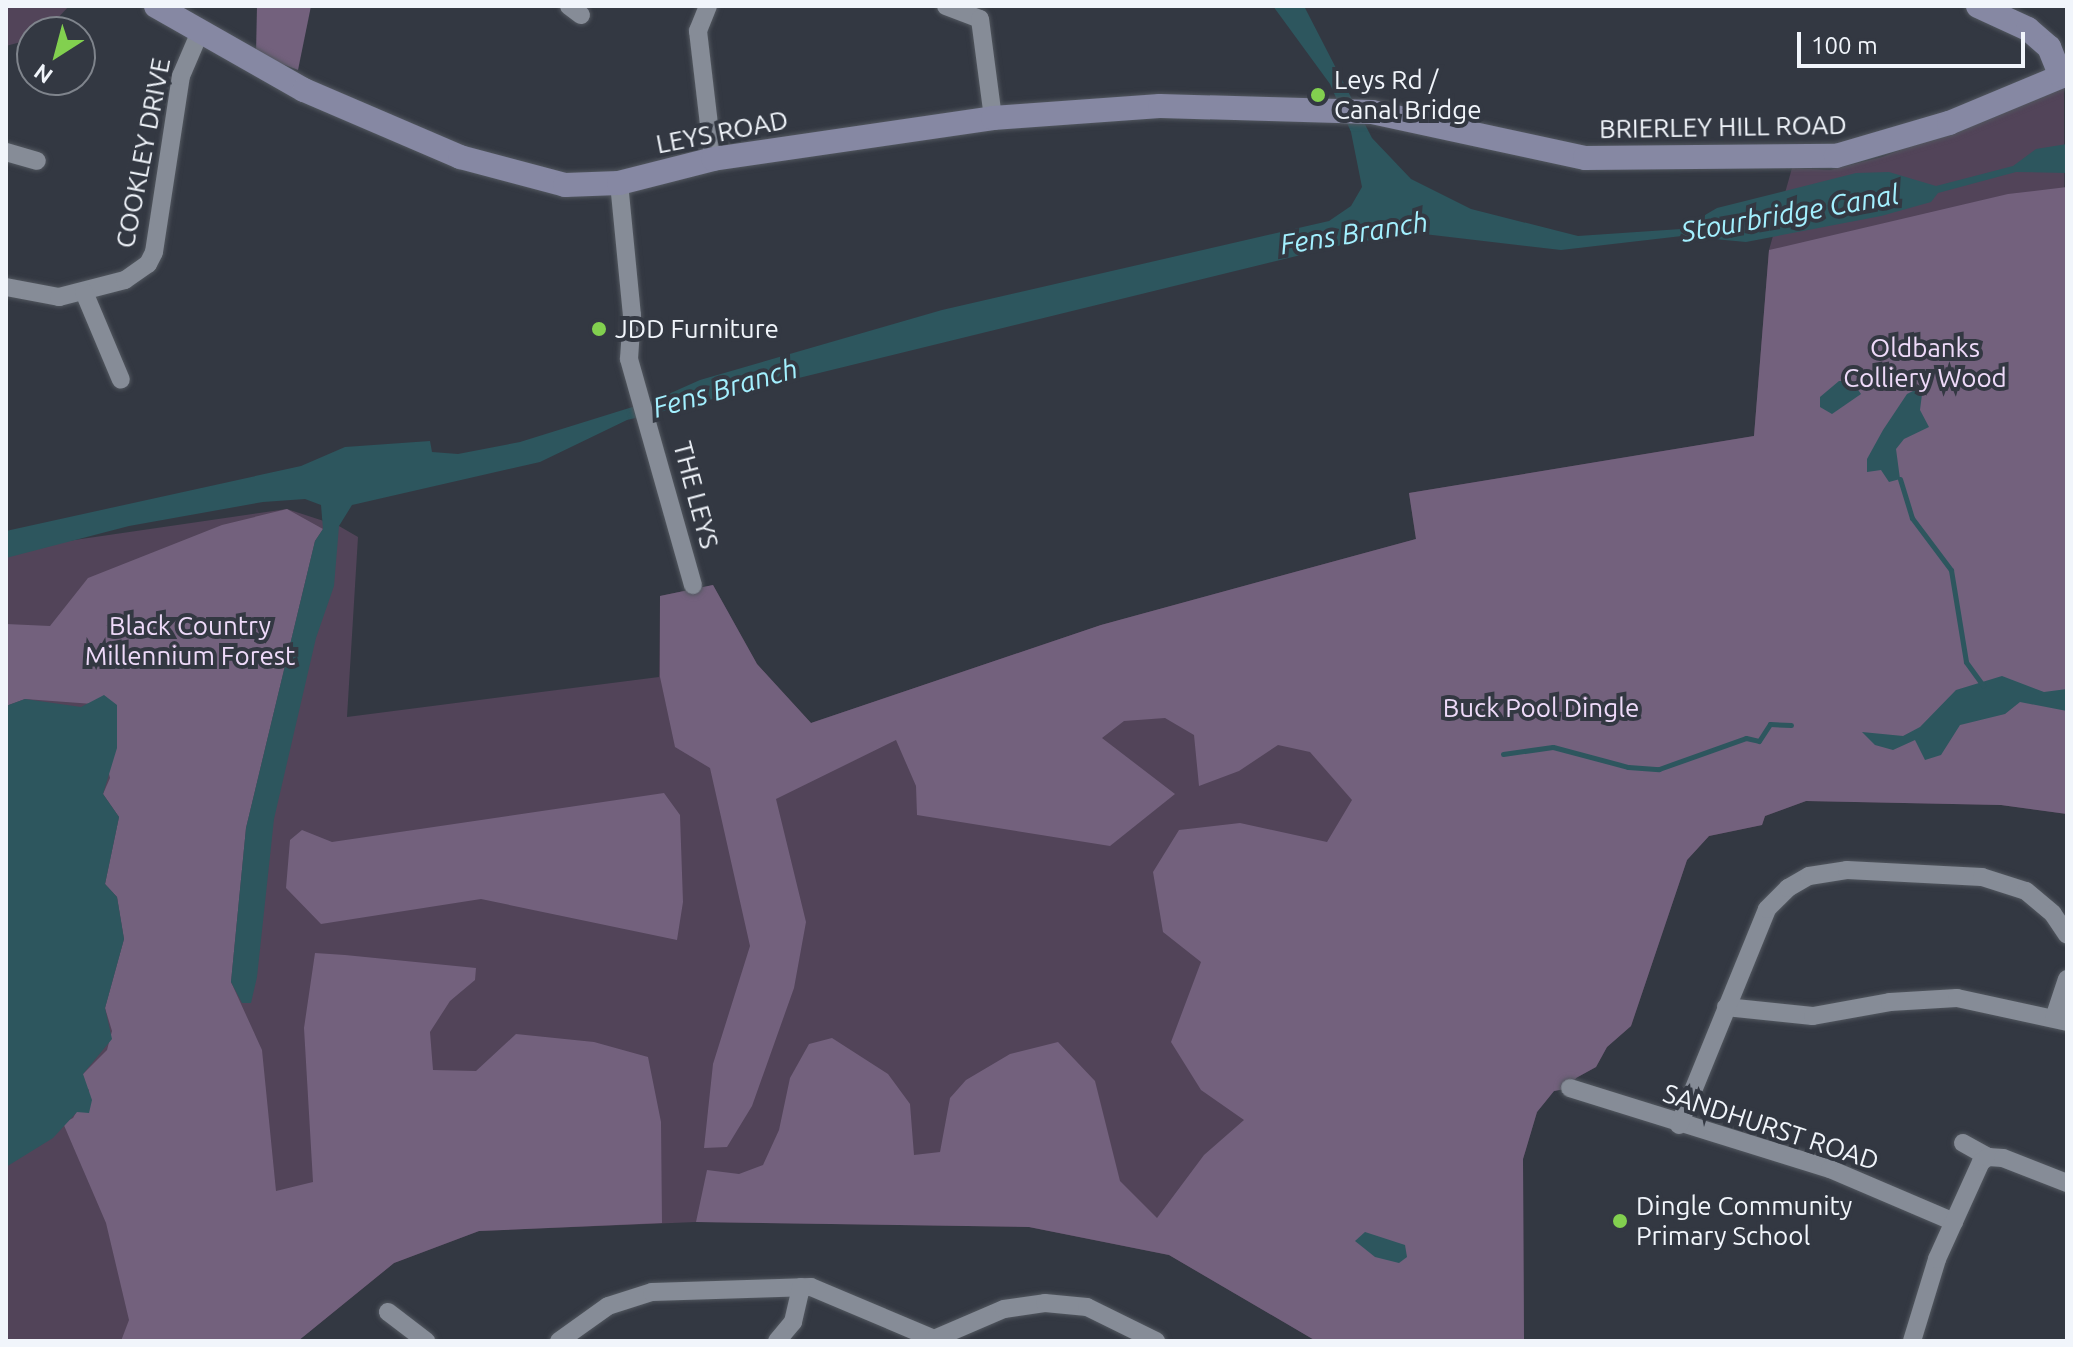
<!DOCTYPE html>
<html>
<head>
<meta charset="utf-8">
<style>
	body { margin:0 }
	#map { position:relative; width:2073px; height:1347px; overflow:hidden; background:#333842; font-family:Ubuntu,sans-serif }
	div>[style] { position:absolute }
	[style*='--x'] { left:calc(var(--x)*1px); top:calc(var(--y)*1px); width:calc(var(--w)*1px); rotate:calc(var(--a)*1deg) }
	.green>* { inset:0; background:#524459 }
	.forest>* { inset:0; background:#73617d }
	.water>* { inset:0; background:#2d565e }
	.stream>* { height:5px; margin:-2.5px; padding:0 2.5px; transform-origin:2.5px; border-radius:2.5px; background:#2d565e }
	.roads { filter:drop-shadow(0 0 2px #52575f) drop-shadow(0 0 2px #52575f) }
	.street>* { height:18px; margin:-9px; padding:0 9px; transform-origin:9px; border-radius:9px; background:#868c97 }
	.secondary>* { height:24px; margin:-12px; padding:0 12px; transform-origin:12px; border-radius:12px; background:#8688a3 }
	.dots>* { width:22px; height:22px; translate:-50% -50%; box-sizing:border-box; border:4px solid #333842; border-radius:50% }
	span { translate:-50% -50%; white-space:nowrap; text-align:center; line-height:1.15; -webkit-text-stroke:8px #333842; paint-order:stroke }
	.poi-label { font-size:26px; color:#f1f5fb }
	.left { translate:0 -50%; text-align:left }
	.street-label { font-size:26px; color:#f1f5fb }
	.park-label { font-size:26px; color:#eedaf9 }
	.water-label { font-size:28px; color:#a3f0ff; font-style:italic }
	.frame { position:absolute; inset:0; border:8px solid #f1f5fb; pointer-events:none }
	.north { position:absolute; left:16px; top:16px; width:80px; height:80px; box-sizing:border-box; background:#333842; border:2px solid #7f848c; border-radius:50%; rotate:216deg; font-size:22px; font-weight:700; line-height:32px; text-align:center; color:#f1f5fb }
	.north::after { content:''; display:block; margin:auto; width:28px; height:36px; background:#82d04f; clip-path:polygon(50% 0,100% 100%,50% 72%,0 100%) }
	.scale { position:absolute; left:1797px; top:32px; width:228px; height:36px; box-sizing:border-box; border:4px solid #f1f5fb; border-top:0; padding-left:10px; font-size:24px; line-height:28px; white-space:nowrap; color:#f1f5fb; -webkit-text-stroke:6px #333842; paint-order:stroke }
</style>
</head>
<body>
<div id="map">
	<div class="green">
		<div style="clip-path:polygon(6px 6px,69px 6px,45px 32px,32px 32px,32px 39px,6px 46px)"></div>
		<div style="clip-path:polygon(2064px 86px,2067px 814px,2001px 805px,1806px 801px,1765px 816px,1762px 825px,1709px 836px,1687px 860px,1631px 1026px,1607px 1047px,1596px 1067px,1576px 1078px,1570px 1088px,1554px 1091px,1537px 1112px,1523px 1159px,1524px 1341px,1316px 1341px,1169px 1255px,1029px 1227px,696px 1222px,479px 1231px,394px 1263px,298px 1341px,6px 1341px,6px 550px,287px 509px,339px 526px,358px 537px,347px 717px,659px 677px,660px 596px,713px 585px,757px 664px,811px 723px,1101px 625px,1416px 539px,1409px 493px,1754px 436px,1769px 250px,1792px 168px,1830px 170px,1882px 157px)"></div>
	</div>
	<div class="forest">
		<div style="clip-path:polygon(257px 6px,311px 6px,298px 70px,256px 54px)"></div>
		<div style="clip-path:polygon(2067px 187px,2067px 814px,2001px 805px,1806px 801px,1765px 816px,1762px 825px,1709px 836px,1687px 860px,1631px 1026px,1607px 1047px,1596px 1067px,1576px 1078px,1570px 1088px,1554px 1091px,1537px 1112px,1523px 1159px,1524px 1341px,1316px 1341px,1169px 1255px,1029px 1227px,696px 1222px,707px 1170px,739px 1174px,763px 1165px,779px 1130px,790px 1078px,809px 1044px,832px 1038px,888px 1074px,910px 1104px,914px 1155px,940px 1152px,950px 1098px,966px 1080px,1010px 1054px,1058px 1042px,1095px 1081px,1120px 1181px,1157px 1218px,1204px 1155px,1244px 1120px,1201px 1090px,1171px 1042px,1201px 962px,1163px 932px,1153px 872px,1179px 830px,1240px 823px,1327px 842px,1352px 800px,1310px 752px,1278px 745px,1239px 771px,1199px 786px,1194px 735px,1165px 718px,1124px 721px,1102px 738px,1175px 794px,1110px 846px,917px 815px,916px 786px,896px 740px,776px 799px,806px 922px,794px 988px,752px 1106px,727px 1147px,704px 1148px,713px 1064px,750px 946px,710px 768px,675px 747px,660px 677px,660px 596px,713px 585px,757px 664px,811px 723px,1101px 625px,1416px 539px,1409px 493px,1754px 436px,1769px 250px,2008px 194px)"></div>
		<div style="clip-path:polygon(287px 509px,323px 529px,315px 541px,246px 828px,231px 982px,262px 1050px,276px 1191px,313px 1182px,304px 1028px,315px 953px,345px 955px,476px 968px,475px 980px,450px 1001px,430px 1032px,433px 1070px,476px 1071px,516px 1034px,594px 1042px,648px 1057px,661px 1122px,662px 1223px,479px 1231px,394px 1263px,298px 1341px,121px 1341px,129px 1320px,106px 1223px,63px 1123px,73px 1118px,89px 1090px,82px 1083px,83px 1074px,107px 1050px,112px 1031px,105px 1008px,124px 939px,117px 897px,105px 884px,119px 817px,103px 794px,110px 778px,93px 704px,25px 699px,6px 706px,6px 624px,50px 626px,88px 578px,222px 525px)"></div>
		<div style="clip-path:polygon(664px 793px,680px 815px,683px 902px,677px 940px,481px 899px,321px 924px,286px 888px,290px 840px,302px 830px,332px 842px)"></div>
	</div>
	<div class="water">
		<div style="clip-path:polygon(1273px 6px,1304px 6px,1372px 138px,1411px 179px,1471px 209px,1578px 236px,1681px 229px,1717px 208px,1856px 173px,1889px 172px,1936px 186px,2013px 166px,2036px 149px,2067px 144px,2067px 173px,2016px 172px,1938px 193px,1931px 202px,1881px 216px,1746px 242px,1682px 236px,1561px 250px,1424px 234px,1354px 242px,627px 420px,540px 462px,352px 505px,339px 526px,334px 586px,316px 638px,274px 819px,257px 977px,251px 1003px,242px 1003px,231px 982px,246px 828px,315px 541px,323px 529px,321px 505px,305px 499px,263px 502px,129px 526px,6px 558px,6px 531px,301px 466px,345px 447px,430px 441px,432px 452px,458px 454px,520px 442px,655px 400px,700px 380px,942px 310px,1329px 221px,1351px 206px,1362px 187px,1351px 132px,1330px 84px)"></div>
		<div style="clip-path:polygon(1839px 381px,1852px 381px,1861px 394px,1832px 414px,1820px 407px,1820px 397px)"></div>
		<div style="clip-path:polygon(1923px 386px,1920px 410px,1929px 427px,1904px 439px,1896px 449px,1900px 479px,1889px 482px,1881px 470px,1867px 472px,1867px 459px,1883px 430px,1907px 394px)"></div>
		<div style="clip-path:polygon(2002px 676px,2044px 692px,2067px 689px,2067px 711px,2020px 702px,2005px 714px,1960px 725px,1941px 755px,1925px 760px,1915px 740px,1893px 750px,1875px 745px,1862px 732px,1903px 736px,1920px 727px,1956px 690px)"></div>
		<div style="clip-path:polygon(104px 695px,117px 705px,117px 748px,103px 794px,119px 817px,105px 884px,117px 897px,124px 939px,105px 1008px,112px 1039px,83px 1074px,92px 1100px,89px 1113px,77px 1112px,53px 1138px,6px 1167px,6px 706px,25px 699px,81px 707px)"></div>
		<div style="clip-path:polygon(1365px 1232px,1405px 1245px,1407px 1257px,1399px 1263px,1375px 1257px,1355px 1241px)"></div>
	</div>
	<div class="stream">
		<div style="--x:1900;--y:479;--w:41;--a:72.9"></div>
		<div style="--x:1912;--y:518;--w:65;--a:53.1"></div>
		<div style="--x:1951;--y:570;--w:93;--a:80.7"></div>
		<div style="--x:1966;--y:662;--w:29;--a:54"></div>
		<div style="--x:1503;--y:754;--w:50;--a:-8"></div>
		<div style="--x:1553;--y:747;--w:78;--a:14.9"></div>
		<div style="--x:1628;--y:767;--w:31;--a:4"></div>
		<div style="--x:1659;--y:769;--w:92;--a:-19.6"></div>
		<div style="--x:1746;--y:738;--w:13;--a:13"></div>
		<div style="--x:1759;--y:741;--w:20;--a:-57"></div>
		<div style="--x:1770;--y:724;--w:21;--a:3"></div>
	</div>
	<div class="roads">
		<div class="street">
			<div style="--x:569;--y:6;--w:15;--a:37"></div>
			<div style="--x:708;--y:6;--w:27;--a:112"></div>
			<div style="--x:698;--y:31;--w:129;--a:83.3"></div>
			<div style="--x:946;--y:6;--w:36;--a:21"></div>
			<div style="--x:980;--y:19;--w:100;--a:82.5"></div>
			<div style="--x:6;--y:152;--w:32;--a:16"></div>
			<div style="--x:619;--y:183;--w:133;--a:84.4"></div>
			<div style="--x:632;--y:315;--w:44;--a:93.9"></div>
			<div style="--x:629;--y:359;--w:235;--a:74.2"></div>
			<div style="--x:6;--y:287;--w:54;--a:10.7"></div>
			<div style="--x:59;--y:297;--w:68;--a:-14.4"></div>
			<div style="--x:125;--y:280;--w:28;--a:-35"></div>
			<div style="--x:148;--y:264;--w:13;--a:-63"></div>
			<div style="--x:154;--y:252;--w:178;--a:-81.3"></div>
			<div style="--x:181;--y:76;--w:46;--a:-66.8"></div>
			<div style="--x:84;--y:292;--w:95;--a:67.2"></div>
			<div style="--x:1726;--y:1007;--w:87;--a:5.9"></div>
			<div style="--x:1813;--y:1016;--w:78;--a:-10.3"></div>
			<div style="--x:1890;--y:1002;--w:67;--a:-3.4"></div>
			<div style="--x:1957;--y:998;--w:113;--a:12.3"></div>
			<div style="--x:2054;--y:1018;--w:41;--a:-71.6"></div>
			<div style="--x:1570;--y:1088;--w:272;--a:17.3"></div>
			<div style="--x:1830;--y:1169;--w:135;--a:23.1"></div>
			<div style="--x:1679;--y:1125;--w:233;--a:-67.8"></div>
			<div style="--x:1767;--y:909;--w:30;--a:-45"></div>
			<div style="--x:1788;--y:888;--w:24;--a:-30"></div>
			<div style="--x:1809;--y:876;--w:38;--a:-9"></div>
			<div style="--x:1847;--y:870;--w:135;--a:3"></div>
			<div style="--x:1982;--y:877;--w:46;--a:17.7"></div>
			<div style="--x:2026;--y:891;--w:35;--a:40"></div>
			<div style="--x:2053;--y:914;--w:25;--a:56"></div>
			<div style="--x:1963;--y:1143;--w:29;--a:29"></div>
			<div style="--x:388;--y:1312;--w:48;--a:37.3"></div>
			<div style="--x:559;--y:1341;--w:60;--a:-35.5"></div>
			<div style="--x:608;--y:1306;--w:46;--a:-17.7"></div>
			<div style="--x:652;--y:1292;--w:159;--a:-1.8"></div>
			<div style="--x:811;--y:1287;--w:134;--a:22.9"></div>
			<div style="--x:934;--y:1339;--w:76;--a:-23.2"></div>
			<div style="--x:1004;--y:1309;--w:41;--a:-8.3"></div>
			<div style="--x:1045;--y:1303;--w:42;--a:5.4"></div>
			<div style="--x:1087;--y:1307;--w:77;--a:26.2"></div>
			<div style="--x:777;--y:1341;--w:25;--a:-50"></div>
			<div style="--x:793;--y:1322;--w:36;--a:-77"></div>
			<div style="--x:1912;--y:1341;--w:86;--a:-73"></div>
			<div style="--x:1937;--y:1259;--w:107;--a:-65.6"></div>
			<div style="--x:1981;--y:1162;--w:9;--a:-36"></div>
			<div style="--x:1988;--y:1157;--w:15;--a:4"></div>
			<div style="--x:2003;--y:1158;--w:69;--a:21.3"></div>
		</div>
		<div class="secondary">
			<div style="--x:156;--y:6;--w:170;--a:29.6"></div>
			<div style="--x:304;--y:90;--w:170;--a:23.2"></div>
			<div style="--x:460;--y:157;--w:109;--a:14.9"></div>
			<div style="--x:565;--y:185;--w:54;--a:-2.1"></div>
			<div style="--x:619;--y:183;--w:97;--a:-14.3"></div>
			<div style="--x:713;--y:159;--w:283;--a:-8.3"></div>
			<div style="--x:993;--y:118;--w:167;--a:-4.1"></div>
			<div style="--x:1160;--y:106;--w:212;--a:1.6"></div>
			<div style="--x:1372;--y:112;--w:218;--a:12.2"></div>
			<div style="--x:1585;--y:158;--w:251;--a:-0.5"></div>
			<div style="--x:1836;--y:156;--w:118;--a:-16.3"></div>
			<div style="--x:1949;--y:123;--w:128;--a:-22.6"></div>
			<div style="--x:1978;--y:6;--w:55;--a:24.7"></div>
			<div style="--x:2028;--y:29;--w:28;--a:41"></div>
			<div style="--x:2049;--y:47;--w:31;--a:68"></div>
		</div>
	</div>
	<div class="dots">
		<div style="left:1318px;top:95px;background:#82d04f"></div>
		<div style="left:599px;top:329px;background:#82d04f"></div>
		<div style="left:1620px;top:1221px;background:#82d04f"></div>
	</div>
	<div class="poi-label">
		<span class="left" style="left:1334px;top:95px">Leys Rd /<br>Canal Bridge</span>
		<span class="left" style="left:615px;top:329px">JDD Furniture</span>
		<span class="left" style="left:1636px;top:1221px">Dingle Community<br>Primary School</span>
	</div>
	<div class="street-label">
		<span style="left:1723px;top:127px;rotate:-1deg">BRIERLEY HILL ROAD</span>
		<span style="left:722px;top:132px;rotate:-11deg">LEYS ROAD</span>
		<span style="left:143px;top:153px;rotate:-79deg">COOKLEY DRIVE</span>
		<span style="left:696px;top:495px;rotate:75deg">THE LEYS</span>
		<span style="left:1771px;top:1127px;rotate:18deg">SANDHURST ROAD</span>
	</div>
	<div class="park-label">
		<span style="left:1925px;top:363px">Oldbanks<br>Colliery Wood</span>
		<span style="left:190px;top:641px">Black Country<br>Millennium Forest</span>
		<span style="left:1541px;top:708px">Buck Pool Dingle</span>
	</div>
	<div class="water-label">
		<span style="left:1790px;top:213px;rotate:-10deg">Stourbridge Canal</span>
		<span style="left:1354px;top:233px;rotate:-9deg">Fens Branch</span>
		<span style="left:725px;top:388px;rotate:-16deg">Fens Branch</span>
	</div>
	<div class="frame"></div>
	<div class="north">N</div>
	<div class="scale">100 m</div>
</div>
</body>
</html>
